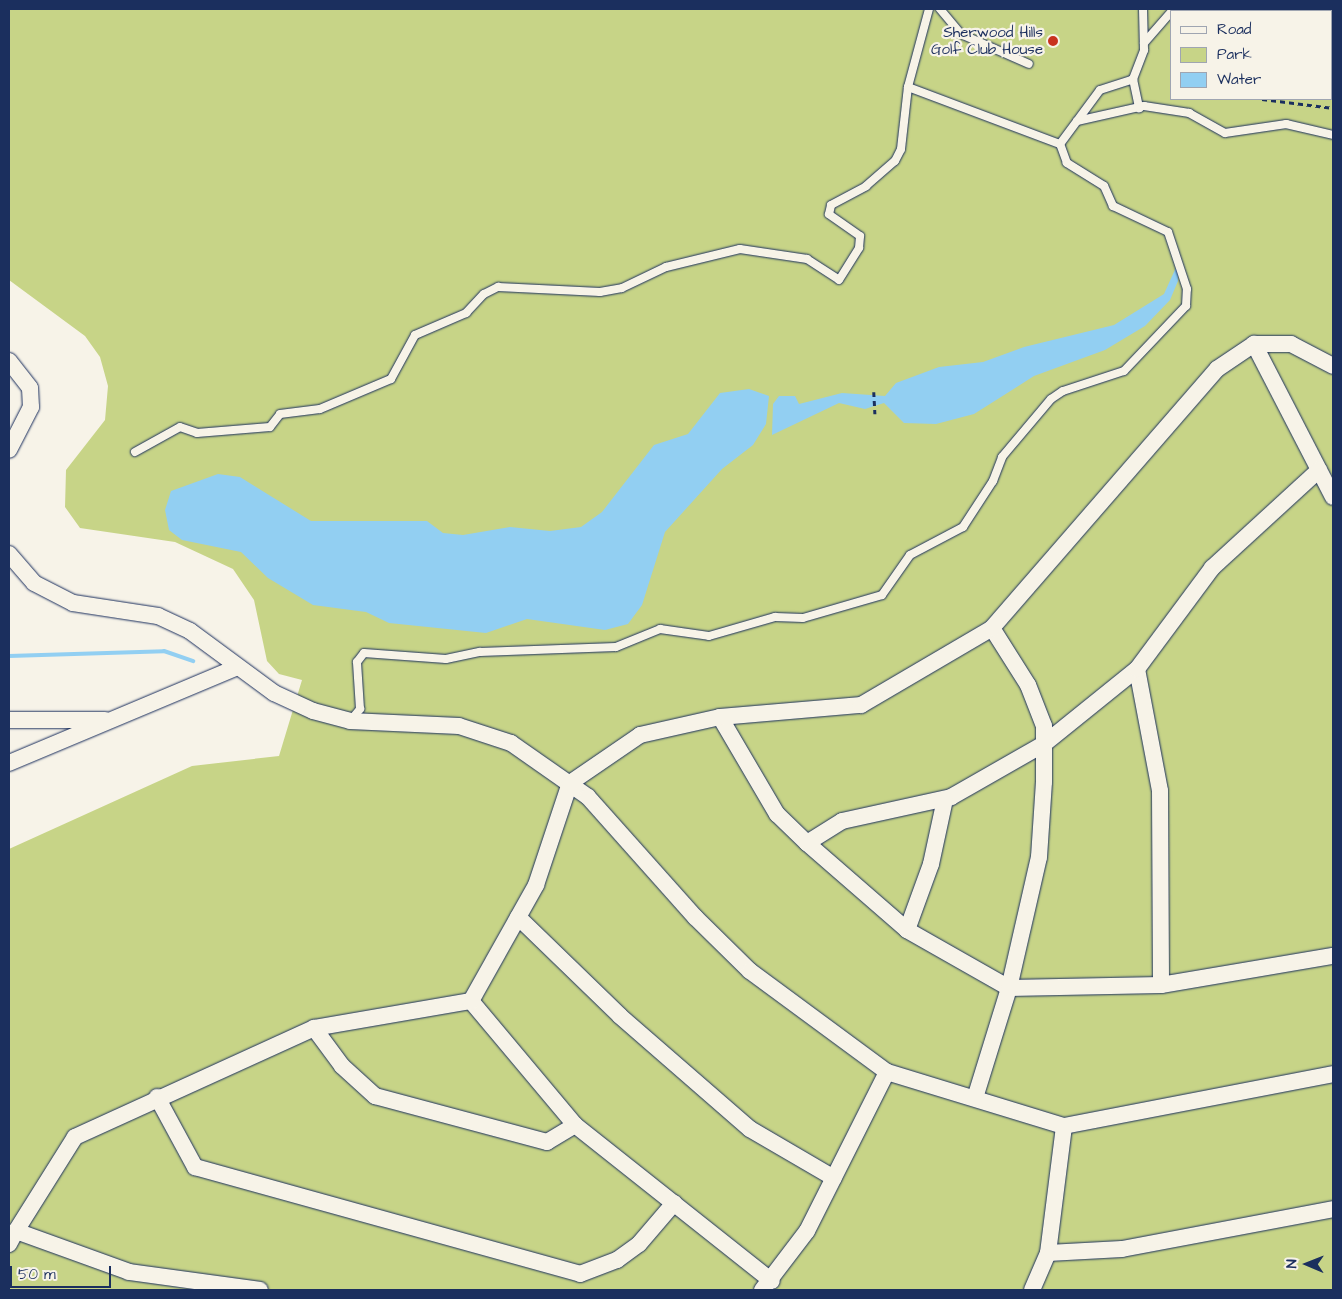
<!DOCTYPE html>
<html>
<head>
<meta charset="utf-8">
<style>
	body { margin:0 }
	#map { position:relative; width:1342px; height:1299px; overflow:hidden; background:#f7f3e8; font-family:"Architects Daughter",sans-serif }
	div>[style] { position:absolute }
	[style*='--x'] { left:calc(var(--x)*1px); top:calc(var(--y)*1px); width:calc(var(--w)*1px); rotate:calc(var(--a)*1deg) }
	.green>* { inset:0; background:#c7d487 }
	.water>* { inset:0; background:#92cff2 }
	.stream>* { height:4px; margin:-2px; padding:0 2px; transform-origin:2px; border-radius:2px; background:#92cff2 }
	.path>* { height:2.5px; margin-top:-1.25px; transform-origin:0; background:repeating-linear-gradient(90deg,#1b2f5e 0 5px,transparent 0 9px) }
	.roads { filter:drop-shadow(0 0 1px #1b2f5e) drop-shadow(0 0 1px #1b2f5e) }
	.service>* { height:8px; margin:-4px; padding:0 4px; transform-origin:4px; border-radius:4px; background:#f7f3e8 }
	.minor>* { height:16px; margin:-8px; padding:0 8px; transform-origin:8px; border-radius:8px; background:#f7f3e8 }
	.dots>* { width:14px; height:14px; translate:-50% -50%; box-sizing:border-box; border:2px solid #f7f3e8; border-radius:50% }
	span { translate:-50% -50%; white-space:nowrap; text-align:center; line-height:1.15; -webkit-text-stroke:4.5px #f7f3e8; paint-order:stroke }
	.poi-label { font-size:15px; color:#1b2f5e }
	.right { translate:-100% -50%; text-align:right }
	.frame { position:absolute; inset:0; border:10px solid #1b2f5e; pointer-events:none }
	.legend { position:absolute; left:1170px; top:10px; width:162px; height:90px; box-sizing:border-box; background:#f7f3e8; border:1px solid #9fa5b1; margin:0; padding:6px 9px; list-style:none; font-size:15px; color:#1b2f5e }
	.legend li { display:flex; align-items:center; gap:10px; height:25px }
	.legend b { width:25px; border:1px solid #9fa5b1 }
	.north { position:absolute; left:1282px; top:1239px; width:50px; height:50px; -webkit-text-stroke:4px #f7f3e8; paint-order:stroke; rotate:271deg; font-size:14px; font-weight:700; line-height:20px; text-align:center; color:#1b2f5e }
	.north::after { content:''; display:block; margin:auto; width:18px; height:22px; background:#1b2f5e; clip-path:polygon(50% 0,100% 100%,50% 72%,0 100%) }
	.scale { position:absolute; left:10px; top:1266px; width:101px; height:22px; box-sizing:border-box; border:2px solid #1b2f5e; border-top:0; padding-left:6px; font-size:15px; line-height:18px; white-space:nowrap; color:#1b2f5e; -webkit-text-stroke:4px #f7f3e8; paint-order:stroke }
</style>
</head>
<body>
<div id="map">
	<div class="green">
		<div style="clip-path:polygon(evenodd,9px 9px,1333px 9px,1333px 1290px,9px 1290px,9px 849px,192px 766px,279px 756px,302px 680px,279px 674px,267px 661px,254px 600px,233px 569px,175px 542px,80px 528px,65px 507px,66px 470px,105px 420px,108px 386px,100px 357px,85px 336px,9px 280px,9px 9px,1171px 11px,1331px 11px,1331px 99px,1171px 99px,1171px 11px)"></div>
	</div>
	<div class="water">
		<div style="clip-path:polygon(1178px 263px,1178px 281px,1170px 300px,1145px 326px,1105px 350px,1034px 376px,974px 414px,936px 424px,904px 423px,884px 403px,865px 409px,839px 403px,772px 435px,773px 404px,779px 396px,795px 396px,799px 404px,842px 393px,885px 396px,896px 383px,939px 367px,983px 362px,1024px 347px,1114px 325px,1164px 294px)"></div>
		<div style="clip-path:polygon(749px 389px,769px 396px,766px 424px,753px 445px,722px 469px,665px 532px,642px 605px,628px 624px,605px 630px,527px 619px,486px 633px,389px 623px,366px 612px,313px 605px,268px 578px,241px 552px,182px 540px,169px 530px,165px 510px,171px 491px,218px 474px,240px 477px,311px 521px,427px 521px,443px 533px,463px 535px,510px 527px,550px 531px,581px 527px,602px 512px,654px 445px,688px 434px,720px 393px)"></div>
	</div>
	<div class="stream">
		<div style="--x:9;--y:656;--w:155;--a:-1.8"></div>
		<div style="--x:164;--y:651;--w:31;--a:19"></div>
	</div>
	<div class="path">
		<div style="--x:1331;--y:32;--w:2;--a:0"></div>
		<div style="--x:1262;--y:99;--w:72;--a:7.2"></div>
		<div style="--x:874;--y:392;--w:22;--a:87"></div>
	</div>
	<div class="roads">
		<div class="service">
			<div style="--x:929;--y:9;--w:81;--a:105.1"></div>
			<div style="--x:908;--y:87;--w:162;--a:20.6"></div>
			<div style="--x:1060;--y:144;--w:67;--a:-53.5"></div>
			<div style="--x:1100;--y:90;--w:35;--a:-18"></div>
			<div style="--x:1133;--y:79;--w:31;--a:-69"></div>
			<div style="--x:1144;--y:50;--w:41;--a:-91.4"></div>
			<div style="--x:940;--y:9;--w:33;--a:50"></div>
			<div style="--x:961;--y:34;--w:74;--a:23.8"></div>
			<div style="--x:1144;--y:43;--w:41;--a:-48.9"></div>
			<div style="--x:1133;--y:79;--w:30;--a:78"></div>
			<div style="--x:1077;--y:121;--w:69;--a:-12.6"></div>
			<div style="--x:1144;--y:106;--w:46;--a:8.8"></div>
			<div style="--x:1189;--y:113;--w:41;--a:29.1"></div>
			<div style="--x:1225;--y:133;--w:62;--a:-8.4"></div>
			<div style="--x:1286;--y:124;--w:48;--a:13.2"></div>
			<div style="--x:135;--y:452;--w:51;--a:-29.1"></div>
			<div style="--x:180;--y:427;--w:18;--a:19"></div>
			<div style="--x:197;--y:433;--w:73;--a:-4.7"></div>
			<div style="--x:270;--y:427;--w:16;--a:-52"></div>
			<div style="--x:280;--y:414;--w:40;--a:-7.1"></div>
			<div style="--x:320;--y:409;--w:77;--a:-22.9"></div>
			<div style="--x:391;--y:379;--w:50;--a:-61.4"></div>
			<div style="--x:415;--y:335;--w:56;--a:-23.3"></div>
			<div style="--x:466;--y:313;--w:26;--a:-47"></div>
			<div style="--x:484;--y:294;--w:16;--a:-27"></div>
			<div style="--x:498;--y:287;--w:102;--a:2.8"></div>
			<div style="--x:600;--y:292;--w:22;--a:-10"></div>
			<div style="--x:622;--y:288;--w:49;--a:-25.5"></div>
			<div style="--x:666;--y:267;--w:76;--a:-13.7"></div>
			<div style="--x:740;--y:249;--w:68;--a:8.5"></div>
			<div style="--x:807;--y:259;--w:38;--a:33"></div>
			<div style="--x:839;--y:280;--w:38;--a:-58"></div>
			<div style="--x:859;--y:248;--w:12;--a:-85"></div>
			<div style="--x:860;--y:236;--w:38;--a:-145"></div>
			<div style="--x:829;--y:214;--w:9;--a:-77"></div>
			<div style="--x:831;--y:205;--w:40;--a:-28"></div>
			<div style="--x:866;--y:186;--w:38;--a:-41"></div>
			<div style="--x:895;--y:161;--w:13;--a:-63"></div>
			<div style="--x:901;--y:149;--w:62;--a:-83.6"></div>
			<div style="--x:350;--y:721;--w:16;--a:-50"></div>
			<div style="--x:360;--y:709;--w:47;--a:-93.7"></div>
			<div style="--x:357;--y:662;--w:11;--a:-52"></div>
			<div style="--x:364;--y:653;--w:82;--a:4.2"></div>
			<div style="--x:446;--y:659;--w:35;--a:-12"></div>
			<div style="--x:480;--y:652;--w:136;--a:-2.1"></div>
			<div style="--x:616;--y:647;--w:48;--a:-22.2"></div>
			<div style="--x:660;--y:629;--w:49;--a:8.1"></div>
			<div style="--x:709;--y:636;--w:69;--a:-16.1"></div>
			<div style="--x:775;--y:617;--w:28;--a:2"></div>
			<div style="--x:803;--y:618;--w:82;--a:-16.2"></div>
			<div style="--x:882;--y:595;--w:49;--a:-55"></div>
			<div style="--x:910;--y:555;--w:60;--a:-27.8"></div>
			<div style="--x:963;--y:527;--w:55;--a:-56.9"></div>
			<div style="--x:993;--y:481;--w:26;--a:-69"></div>
			<div style="--x:1002;--y:457;--w:76;--a:-49.8"></div>
			<div style="--x:1051;--y:399;--w:14;--a:-34"></div>
			<div style="--x:1063;--y:391;--w:64;--a:-18.2"></div>
			<div style="--x:1124;--y:371;--w:90;--a:-46.4"></div>
			<div style="--x:1186;--y:306;--w:17;--a:-87"></div>
			<div style="--x:1187;--y:289;--w:60;--a:-108.4"></div>
			<div style="--x:1168;--y:232;--w:61;--a:-154.7"></div>
			<div style="--x:1113;--y:206;--w:22;--a:-114"></div>
			<div style="--x:1104;--y:186;--w:44;--a:-148.1"></div>
			<div style="--x:1067;--y:163;--w:20;--a:-110"></div>
		</div>
		<div class="minor">
			<div style="--x:1254;--y:344;--w:172;--a:62.7"></div>
			<div style="--x:9;--y:361;--w:34;--a:52"></div>
			<div style="--x:30;--y:388;--w:19;--a:87"></div>
			<div style="--x:31;--y:407;--w:48;--a:117.1"></div>
			<div style="--x:9;--y:554;--w:38;--a:49"></div>
			<div style="--x:34;--y:583;--w:44;--a:27.1"></div>
			<div style="--x:73;--y:603;--w:86;--a:8.7"></div>
			<div style="--x:158;--y:616;--w:35;--a:25"></div>
			<div style="--x:190;--y:631;--w:104;--a:36.4"></div>
			<div style="--x:274;--y:693;--w:43;--a:24.8"></div>
			<div style="--x:313;--y:711;--w:38;--a:15"></div>
			<div style="--x:350;--y:721;--w:109;--a:2.6"></div>
			<div style="--x:459;--y:726;--w:55;--a:18.1"></div>
			<div style="--x:511;--y:743;--w:94;--a:35"></div>
			<div style="--x:588;--y:797;--w:161;--a:48.3"></div>
			<div style="--x:695;--y:917;--w:77;--a:44.5"></div>
			<div style="--x:750;--y:971;--w:170;--a:36.4"></div>
			<div style="--x:887;--y:1072;--w:185;--a:17"></div>
			<div style="--x:1064;--y:1126;--w:274;--a:-10.9"></div>
			<div style="--x:1137;--y:669;--w:124;--a:79.3"></div>
			<div style="--x:1160;--y:791;--w:194;--a:89.7"></div>
			<div style="--x:720;--y:717;--w:113;--a:59.6"></div>
			<div style="--x:777;--y:814;--w:42;--a:44"></div>
			<div style="--x:807;--y:843;--w:133;--a:41"></div>
			<div style="--x:907;--y:930;--w:117;--a:29.6"></div>
			<div style="--x:1009;--y:988;--w:152;--a:-1.1"></div>
			<div style="--x:1161;--y:985;--w:174;--a:-9.6"></div>
			<div style="--x:9;--y:720;--w:96;--a:0"></div>
			<div style="--x:9;--y:763;--w:247;--a:-22.8"></div>
			<div style="--x:807;--y:843;--w:41;--a:-32.2"></div>
			<div style="--x:842;--y:821;--w:112;--a:-12.4"></div>
			<div style="--x:951;--y:797;--w:107;--a:-29.7"></div>
			<div style="--x:1044;--y:744;--w:119;--a:-38.9"></div>
			<div style="--x:1137;--y:669;--w:126;--a:-53.4"></div>
			<div style="--x:1212;--y:568;--w:145;--a:-42.5"></div>
			<div style="--x:518;--y:917;--w:142;--a:44.1"></div>
			<div style="--x:620;--y:1016;--w:172;--a:41"></div>
			<div style="--x:750;--y:1129;--w:97;--a:30.3"></div>
			<div style="--x:907;--y:930;--w:70;--a:-70"></div>
			<div style="--x:931;--y:864;--w:66;--a:-77.8"></div>
			<div style="--x:471;--y:1001;--w:162;--a:50"></div>
			<div style="--x:575;--y:1125;--w:251;--a:38.4"></div>
			<div style="--x:314;--y:1028;--w:47;--a:53.6"></div>
			<div style="--x:342;--y:1066;--w:45;--a:42.3"></div>
			<div style="--x:375;--y:1096;--w:178;--a:15"></div>
			<div style="--x:547;--y:1142;--w:33;--a:-31"></div>
			<div style="--x:157;--y:1097;--w:80;--a:61.5"></div>
			<div style="--x:195;--y:1167;--w:400;--a:15.5"></div>
			<div style="--x:580;--y:1274;--w:40;--a:-21"></div>
			<div style="--x:617;--y:1260;--w:27;--a:-36"></div>
			<div style="--x:639;--y:1244;--w:54;--a:-49.5"></div>
			<div style="--x:975;--y:1098;--w:115;--a:-72.8"></div>
			<div style="--x:1009;--y:988;--w:134;--a:-77.1"></div>
			<div style="--x:1039;--y:857;--w:75;--a:-86.2"></div>
			<div style="--x:1044;--y:782;--w:56;--a:-90"></div>
			<div style="--x:1044;--y:726;--w:44;--a:-111.3"></div>
			<div style="--x:1028;--y:685;--w:67;--a:-122.3"></div>
			<div style="--x:16;--y:1231;--w:111;--a:-57.9"></div>
			<div style="--x:75;--y:1137;--w:263;--a:-24.5"></div>
			<div style="--x:314;--y:1028;--w:159;--a:-9.8"></div>
			<div style="--x:471;--y:1001;--w:133;--a:-60.7"></div>
			<div style="--x:536;--y:885;--w:108;--a:-71.6"></div>
			<div style="--x:570;--y:783;--w:85;--a:-34.4"></div>
			<div style="--x:640;--y:735;--w:82;--a:-12.7"></div>
			<div style="--x:720;--y:717;--w:142;--a:-4.9"></div>
			<div style="--x:861;--y:705;--w:152;--a:-30.4"></div>
			<div style="--x:992;--y:628;--w:343;--a:-49"></div>
			<div style="--x:1217;--y:369;--w:45;--a:-34"></div>
			<div style="--x:1254;--y:344;--w:37;--a:0"></div>
			<div style="--x:1291;--y:344;--w:47;--a:27.6"></div>
			<div style="--x:9;--y:1244;--w:15;--a:-62"></div>
			<div style="--x:16;--y:1231;--w:120;--a:19.9"></div>
			<div style="--x:129;--y:1272;--w:132;--a:7.8"></div>
			<div style="--x:1048;--y:1253;--w:74;--a:-3.1"></div>
			<div style="--x:1122;--y:1249;--w:215;--a:-10.7"></div>
			<div style="--x:762;--y:1290;--w:74;--a:-52.7"></div>
			<div style="--x:807;--y:1231;--w:178;--a:-63.3"></div>
			<div style="--x:1032;--y:1290;--w:40;--a:-66.6"></div>
			<div style="--x:1048;--y:1253;--w:128;--a:-82.8"></div>
		</div>
	</div>
	<div class="dots">
		<div style="left:1053px;top:41px;background:#c8321e"></div>
	</div>
	<div class="poi-label">
		<span class="right" style="left:1043px;top:41px">Sherwood Hills<br>Golf Club House</span>
	</div>
	<div class="frame"></div>
	<ul class="legend">
	<li><b style="height:6px;background:#f7f3e8"></b>Road</li>
	<li><b style="height:14px;background:#c7d487"></b>Park</li>
	<li><b style="height:14px;background:#92cff2"></b>Water</li>
	</ul>
	<div class="north">N</div>
	<div class="scale">50 m</div>
</div>
</body>
</html>
